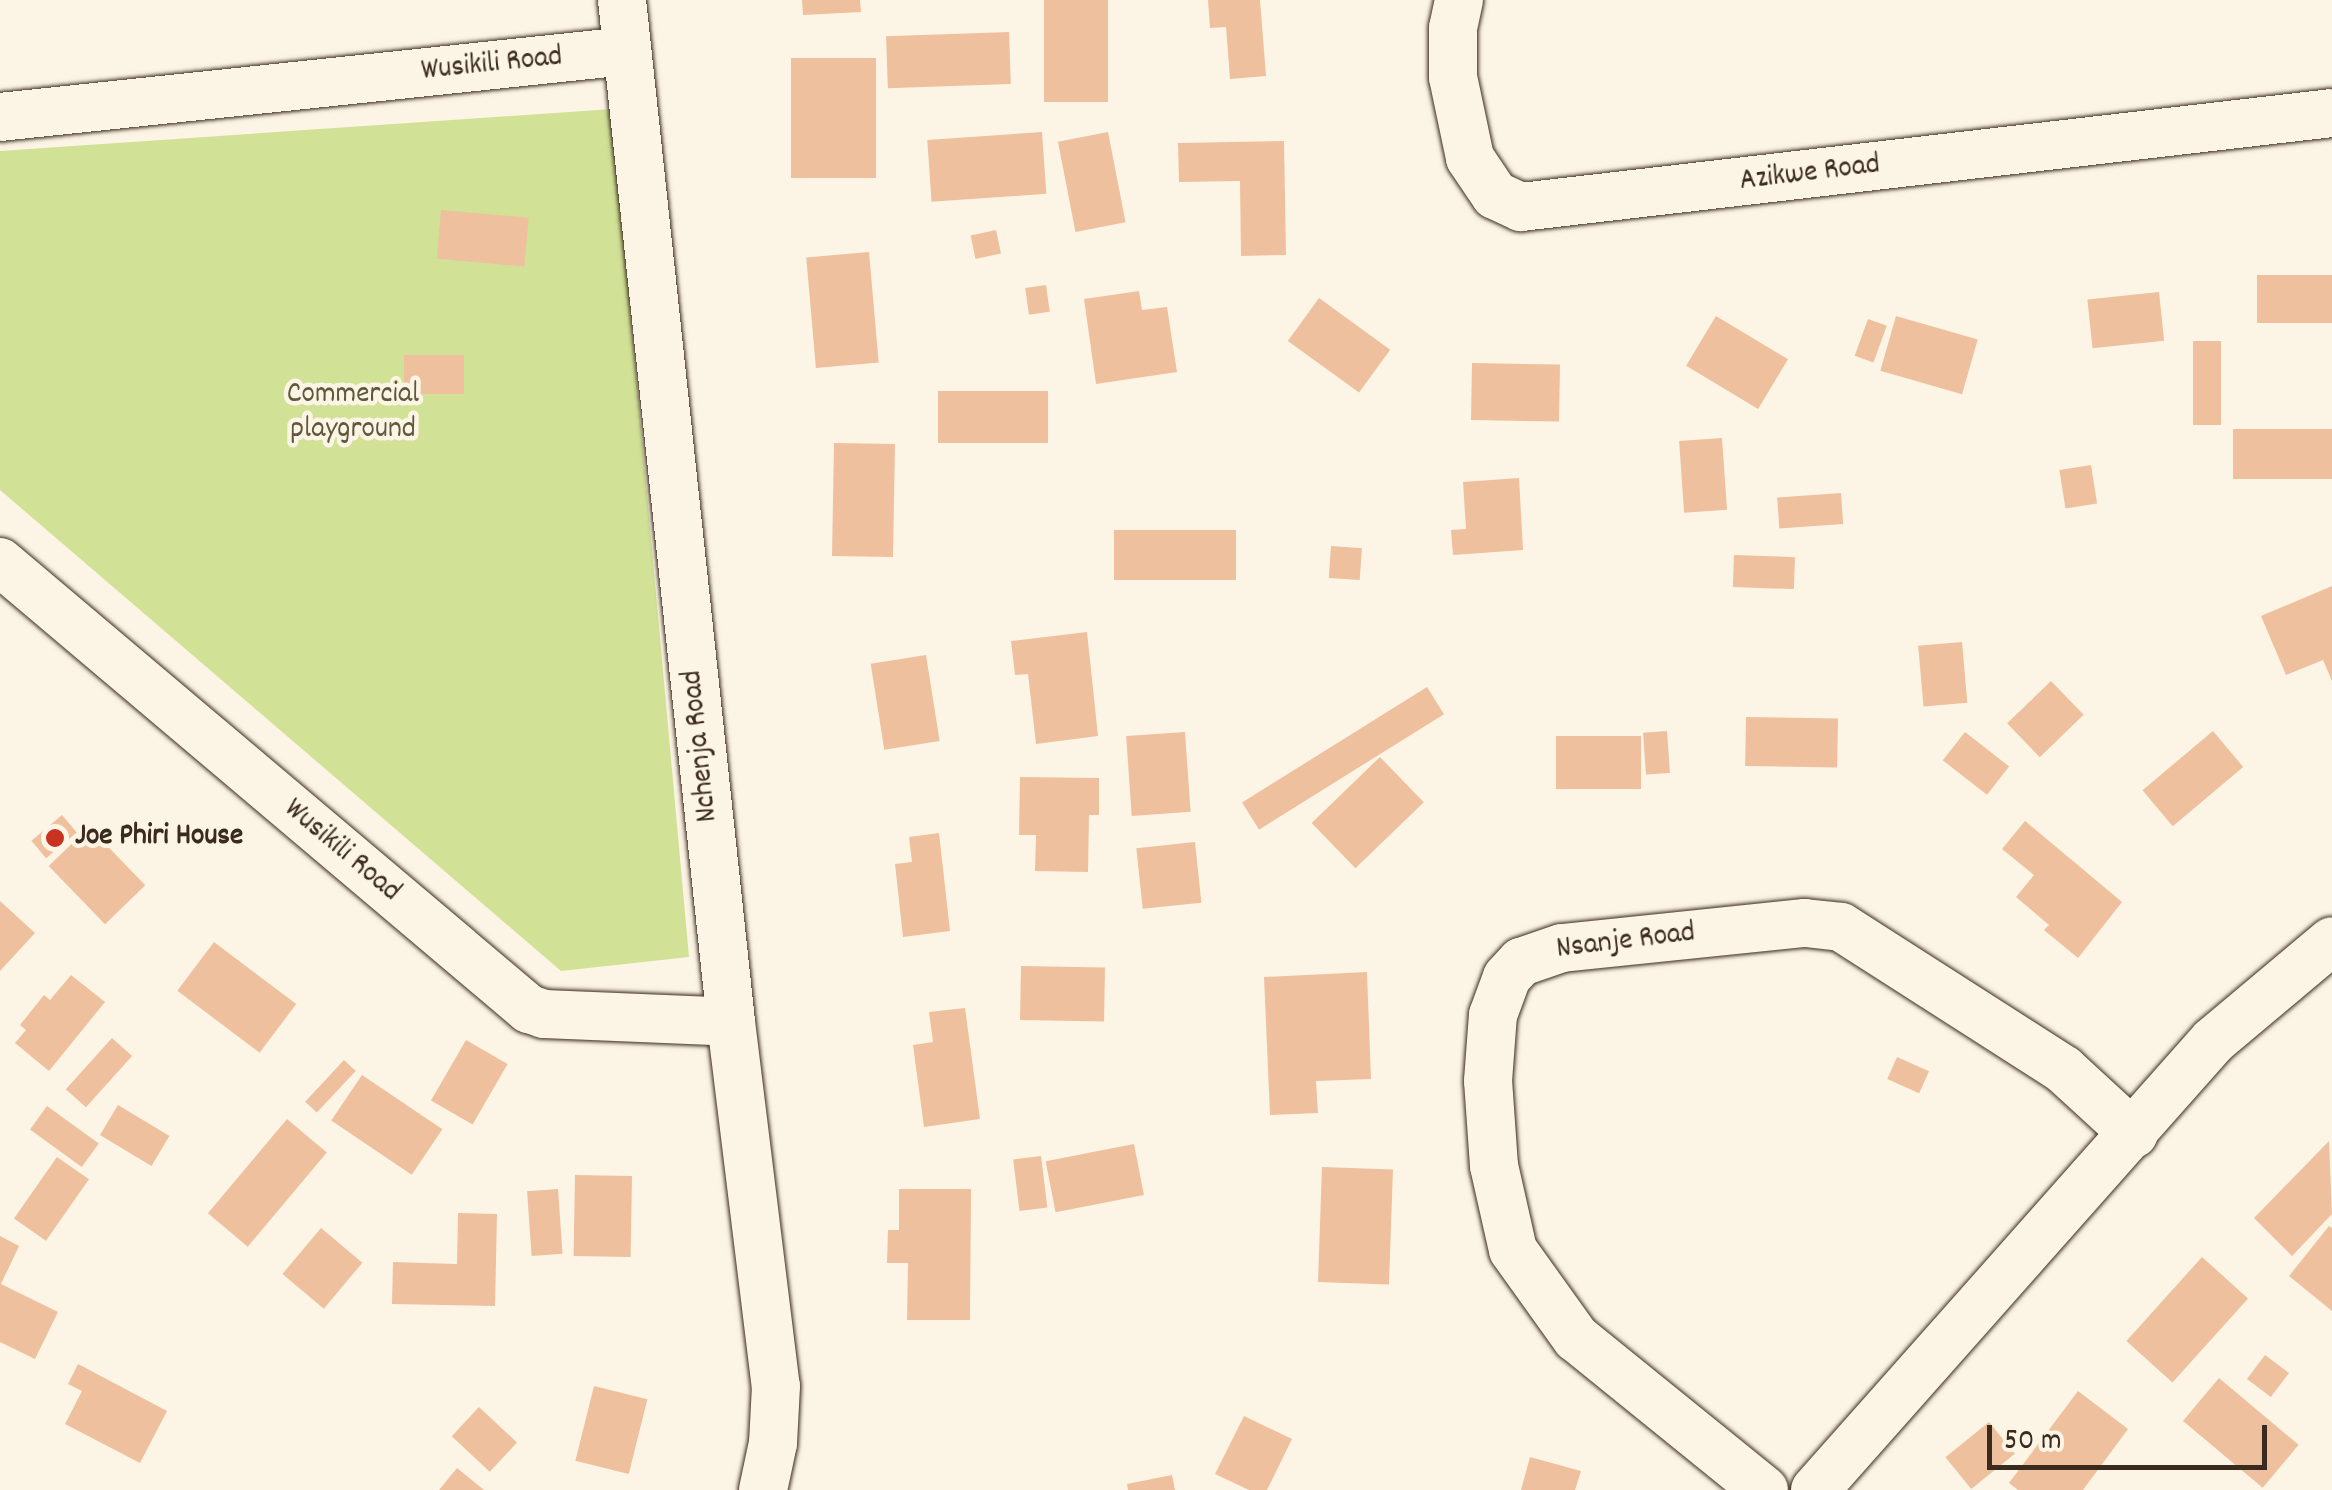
<!DOCTYPE html>
<html>
<head>
<meta charset="utf-8">
<style>
	body { margin:0 }
	#map { position:relative; width:2332px; height:1490px; overflow:hidden; background:#fcf5e5; font-family:Dekko,sans-serif }
	div>[style] { position:absolute }
	[style*='--x'] { left:calc(var(--x)*1px); top:calc(var(--y)*1px); width:calc(var(--w)*1px); rotate:calc(var(--a)*1deg) }
	.green>* { inset:0; background:#d1e296 }
	.building>* { inset:0; background:#eec09e; transform-origin:0 0 }
	.roads { filter:drop-shadow(0 0 2px #3b2a1e) drop-shadow(0 0 2px #3b2a1e) }
	.minor>* { height:48px; margin:-24px; padding:0 24px; transform-origin:24px; border-radius:24px; background:#fcf5e5 }
	.dots>* { width:28px; height:28px; translate:-50% -50%; box-sizing:border-box; border:5px solid #fcf5e5; border-radius:50% }
	span { translate:-50% -50%; white-space:nowrap; text-align:center; line-height:1.15; -webkit-text-stroke:9px #fcf5e5; paint-order:stroke }
	.street-label { font-size:30px; color:#3b2a1e }
	.park-label { font-size:30px; color:#60583c }
	.poi-label { font-size:30px; color:#3b2a1e; font-weight:700 }
	.left { translate:0 -50%; text-align:left }
	.scale { position:absolute; left:1987px; top:1425px; width:280px; height:45px; box-sizing:border-box; border:5px solid #3b2a1e; border-top:0; padding-left:12px; font-size:30px; line-height:35px; white-space:nowrap; color:#3b2a1e; -webkit-text-stroke:8px #fcf5e5; paint-order:stroke }
</style>
</head>
<body>
<div id="map">
	<div class="green">
		<div style="clip-path:polygon(612px 109px,689px 957px,561px 971px,0 490px,0 151px)"></div>
	</div>
	<div class="building">
		<div style="clip-path:polygon(802px 0,860px 0,861px 12px,803px 15px)"></div>
		<div style="left:1044px;top:0;width:64px;height:102px"></div>
		<div style="clip-path:polygon(1208px 0,1260px 0,1266px 76px,1230px 79px,1226px 27px,1210px 28px)"></div>
		<div style="left:1009px;top:32px;width:52px;height:123px;rotate:88deg"></div>
		<div style="left:791px;top:58px;width:85px;height:120px"></div>
		<div style="left:1042px;top:132px;width:62px;height:115px;rotate:86deg"></div>
		<div style="left:1108px;top:132px;width:92px;height:51px;rotate:79deg"></div>
		<div style="clip-path:polygon(1284px 141px,1286px 255px,1241px 256px,1240px 181px,1179px 182px,1178px 143px)"></div>
		<div style="left:441px;top:210px;width:88px;height:49px;rotate:5deg"></div>
		<div style="left:996px;top:230px;width:24px;height:26px;rotate:78deg"></div>
		<div style="left:869px;top:252px;width:111px;height:63px;rotate:85deg"></div>
		<div style="left:2332px;top:275px;width:48px;height:75px;rotate:90deg"></div>
		<div style="left:1046px;top:285px;width:27px;height:21px;rotate:82deg"></div>
		<div style="clip-path:polygon(1139px 291px,1142px 310px,1167px 307px,1177px 372px,1096px 384px,1084px 299px)"></div>
		<div style="left:2159px;top:292px;width:49px;height:72px;rotate:84deg"></div>
		<div style="left:1319px;top:298px;width:88px;height:53px;rotate:36deg"></div>
		<div style="left:1716px;top:316px;width:84px;height:58px;rotate:31deg"></div>
		<div style="left:1896px;top:316px;width:85px;height:57px;rotate:16deg"></div>
		<div style="left:1868px;top:319px;width:20px;height:39px;rotate:20deg"></div>
		<div style="left:2193px;top:341px;width:28px;height:84px"></div>
		<div style="left:404px;top:355px;width:60px;height:39px"></div>
		<div style="left:1472px;top:363px;width:88px;height:57px;rotate:1deg"></div>
		<div style="left:938px;top:391px;width:110px;height:52px"></div>
		<div style="left:2332px;top:429px;width:50px;height:99px;rotate:90deg"></div>
		<div style="left:1722px;top:438px;width:72px;height:43px;rotate:86deg"></div>
		<div style="left:834px;top:443px;width:61px;height:113px;rotate:1deg"></div>
		<div style="left:2091px;top:465px;width:39px;height:32px;rotate:81deg"></div>
		<div style="clip-path:polygon(1519px 478px,1523px 550px,1453px 555px,1451px 530px,1466px 529px,1463px 482px)"></div>
		<div style="left:1841px;top:493px;width:31px;height:64px;rotate:86deg"></div>
		<div style="left:1114px;top:530px;width:122px;height:50px"></div>
		<div style="left:1331px;top:546px;width:31px;height:32px;rotate:4deg"></div>
		<div style="left:1734px;top:555px;width:61px;height:32px;rotate:2deg"></div>
		<div style="clip-path:polygon(2332px 586px,2332px 681px,2323px 660px,2286px 675px,2261px 616px)"></div>
		<div style="clip-path:polygon(1087px 632px,1098px 736px,1036px 744px,1028px 674px,1015px 675px,1011px 641px)"></div>
		<div style="left:1962px;top:642px;width:61px;height:44px;rotate:85deg"></div>
		<div style="left:926px;top:655px;width:87px;height:56px;rotate:81deg"></div>
		<div style="left:2051px;top:681px;width:47px;height:61px;rotate:46deg"></div>
		<div style="left:1427px;top:687px;width:32px;height:218px;rotate:58deg"></div>
		<div style="left:1746px;top:717px;width:92px;height:49px;rotate:1deg"></div>
		<div style="left:1667px;top:731px;width:42px;height:24px;rotate:86deg"></div>
		<div style="left:2213px;top:731px;width:47px;height:92px;rotate:50deg"></div>
		<div style="left:1185px;top:732px;width:80px;height:59px;rotate:86deg"></div>
		<div style="left:1965px;top:732px;width:56px;height:36px;rotate:38deg"></div>
		<div style="left:1556px;top:736px;width:85px;height:53px"></div>
		<div style="left:1380px;top:757px;width:63px;height:95px;rotate:46deg"></div>
		<div style="clip-path:polygon(1020px 777px,1099px 778px,1099px 815px,1089px 815px,1088px 872px,1035px 871px,1036px 835px,1019px 835px)"></div>
		<div style="left:62px;top:815px;width:23px;height:40px;rotate:50deg"></div>
		<div style="clip-path:polygon(2025px 821px,2122px 902px,2078px 958px,2044px 930px,2049px 925px,2016px 897px,2034px 875px,2002px 849px)"></div>
		<div style="left:89px;top:827px;width:81px;height:56px;rotate:46deg"></div>
		<div style="clip-path:polygon(939px 833px,950px 931px,903px 937px,895px 864px,912px 862px,909px 837px)"></div>
		<div style="left:1195px;top:842px;width:61px;height:59px;rotate:84deg"></div>
		<div style="clip-path:polygon(0 901px,35px 933px,0 971px)"></div>
		<div style="left:214px;top:942px;width:103px;height:61px;rotate:37deg"></div>
		<div style="left:1021px;top:966px;width:84px;height:54px;rotate:1deg"></div>
		<div style="clip-path:polygon(1367px 972px,1371px 1079px,1316px 1081px,1318px 1113px,1270px 1115px,1264px 977px)"></div>
		<div style="clip-path:polygon(71px 975px,105px 1002px,49px 1071px,15px 1043px,26px 1030px,20px 1025px,44px 995px,50px 1000px)"></div>
		<div style="clip-path:polygon(965px 1008px,980px 1119px,924px 1127px,913px 1045px,933px 1042px,929px 1012px)"></div>
		<div style="left:112px;top:1038px;width:27px;height:69px;rotate:42deg"></div>
		<div style="left:466px;top:1040px;width:48px;height:70px;rotate:30deg"></div>
		<div style="left:1897px;top:1057px;width:35px;height:24px;rotate:24deg"></div>
		<div style="left:344px;top:1060px;width:16px;height:57px;rotate:43deg"></div>
		<div style="left:362px;top:1075px;width:97px;height:55px;rotate:34deg"></div>
		<div style="left:118px;top:1105px;width:60px;height:35px;rotate:31deg"></div>
		<div style="left:47px;top:1106px;width:64px;height:29px;rotate:36deg"></div>
		<div style="left:287px;top:1119px;width:52px;height:123px;rotate:40deg"></div>
		<div style="clip-path:polygon(2329px 1141px,2332px 1214px,2292px 1256px,2254px 1218px)"></div>
		<div style="left:1134px;top:1144px;width:52px;height:90px;rotate:79deg"></div>
		<div style="left:1041px;top:1156px;width:52px;height:28px;rotate:83deg"></div>
		<div style="left:57px;top:1157px;width:39px;height:75px;rotate:35deg"></div>
		<div style="left:1322px;top:1167px;width:71px;height:115px;rotate:2deg"></div>
		<div style="left:575px;top:1175px;width:57px;height:81px;rotate:1deg"></div>
		<div style="left:558px;top:1189px;width:65px;height:31px;rotate:86deg"></div>
		<div style="clip-path:polygon(899px 1189px,971px 1189px,970px 1320px,907px 1320px,908px 1263px,887px 1263px,888px 1230px,899px 1230px)"></div>
		<div style="clip-path:polygon(458px 1213px,497px 1214px,495px 1306px,392px 1304px,393px 1262px,457px 1264px)"></div>
		<div style="clip-path:polygon(2329px 1226px,2332px 1228px,2332px 1311px,2289px 1276px)"></div>
		<div style="left:321px;top:1228px;width:54px;height:60px;rotate:40deg"></div>
		<div style="clip-path:polygon(0 1236px,19px 1246px,1px 1284px,58px 1312px,35px 1359px,0 1342px)"></div>
		<div style="left:2202px;top:1257px;width:62px;height:113px;rotate:42deg"></div>
		<div style="left:2265px;top:1355px;width:30px;height:30px;rotate:37deg"></div>
		<div style="clip-path:polygon(78px 1364px,167px 1411px,140px 1463px,65px 1424px,82px 1391px,68px 1384px)"></div>
		<div style="left:2219px;top:1378px;width:104px;height:56px;rotate:40deg"></div>
		<div style="left:594px;top:1386px;width:55px;height:77px;rotate:14deg"></div>
		<div style="clip-path:polygon(2078px 1391px,2128px 1429px,2083px 1490px,2018px 1490px,2009px 1483px)"></div>
		<div style="left:479px;top:1407px;width:52px;height:40px;rotate:43deg"></div>
		<div style="clip-path:polygon(1244px 1416px,1292px 1439px,1267px 1490px,1249px 1490px,1215px 1474px)"></div>
		<div style="left:1989px;top:1422px;width:41px;height:56px;rotate:51deg"></div>
		<div style="clip-path:polygon(1530px 1457px,1581px 1471px,1575px 1490px,1521px 1490px)"></div>
		<div style="clip-path:polygon(457px 1468px,484px 1490px,439px 1490px)"></div>
		<div style="clip-path:polygon(1172px 1475px,1175px 1490px,1128px 1490px,1127px 1484px)"></div>
	</div>
	<div class="roads">
		<div class="minor">
			<div style="--x:622;--y:0;--w:1028;--a:83.91"></div>
			<div style="--x:731;--y:1022;--w:367;--a:83"></div>
			<div style="--x:776;--y:1386;--w:57;--a:93"></div>
			<div style="--x:773;--y:1443;--w:48;--a:102"></div>
			<div style="--x:1459;--y:0;--w:29;--a:102"></div>
			<div style="--x:1453;--y:28;--w:49;--a:90"></div>
			<div style="--x:1453;--y:77;--w:83;--a:78.1"></div>
			<div style="--x:1470;--y:158;--w:45;--a:56"></div>
			<div style="--x:1495;--y:195;--w:29;--a:25"></div>
			<div style="--x:1521;--y:207;--w:816;--a:-6.61"></div>
			<div style="--x:0;--y:117;--w:630;--a:-6.01"></div>
			<div style="--x:0;--y:562;--w:693;--a:40.2"></div>
			<div style="--x:529;--y:1009;--w:16;--a:18"></div>
			<div style="--x:544;--y:1014;--w:187;--a:2.4"></div>
			<div style="--x:1764;--y:1490;--w:242;--a:-141"></div>
			<div style="--x:1576;--y:1338;--w:108;--a:-125.6"></div>
			<div style="--x:1513;--y:1250;--w:86;--a:-102.7"></div>
			<div style="--x:1494;--y:1166;--w:85;--a:-94"></div>
			<div style="--x:1488;--y:1081;--w:66;--a:-85.7"></div>
			<div style="--x:1493;--y:1015;--w:40;--a:-69.8"></div>
			<div style="--x:1507;--y:977;--w:21;--a:-47"></div>
			<div style="--x:1521;--y:962;--w:43;--a:-18.9"></div>
			<div style="--x:1562;--y:948;--w:244;--a:-5.9"></div>
			<div style="--x:1805;--y:923;--w:36;--a:6"></div>
			<div style="--x:1841;--y:927;--w:264;--a:32.6"></div>
			<div style="--x:2063;--y:1069;--w:96;--a:42.5"></div>
			<div style="--x:1815;--y:1490;--w:600;--a:-48.45"></div>
			<div style="--x:2213;--y:1041;--w:155;--a:-40"></div>
		</div>
	</div>
	<div class="dots">
		<div style="left:55px;top:838px;background:#c8321e"></div>
	</div>
	<div class="street-label">
		<span style="left:492px;top:66px;rotate:-6deg">Wusikili Road</span>
		<span style="left:1810px;top:175px;rotate:-7deg">Azikwe Road</span>
		<span style="left:702px;top:746px;rotate:-96deg">Nchenja Road</span>
		<span style="left:341px;top:852px;rotate:40deg">Wusikili Road</span>
		<span style="left:1626px;top:943px;rotate:-7deg">Nsanje Road</span>
	</div>
	<div class="park-label">
		<span style="left:353px;top:413px">Commercial<br>playground</span>
	</div>
	<div class="poi-label">
		<span class="left" style="left:75px;top:838px">Joe Phiri House</span>
	</div>
	<div class="scale">50 m</div>
</div>
</body>
</html>
